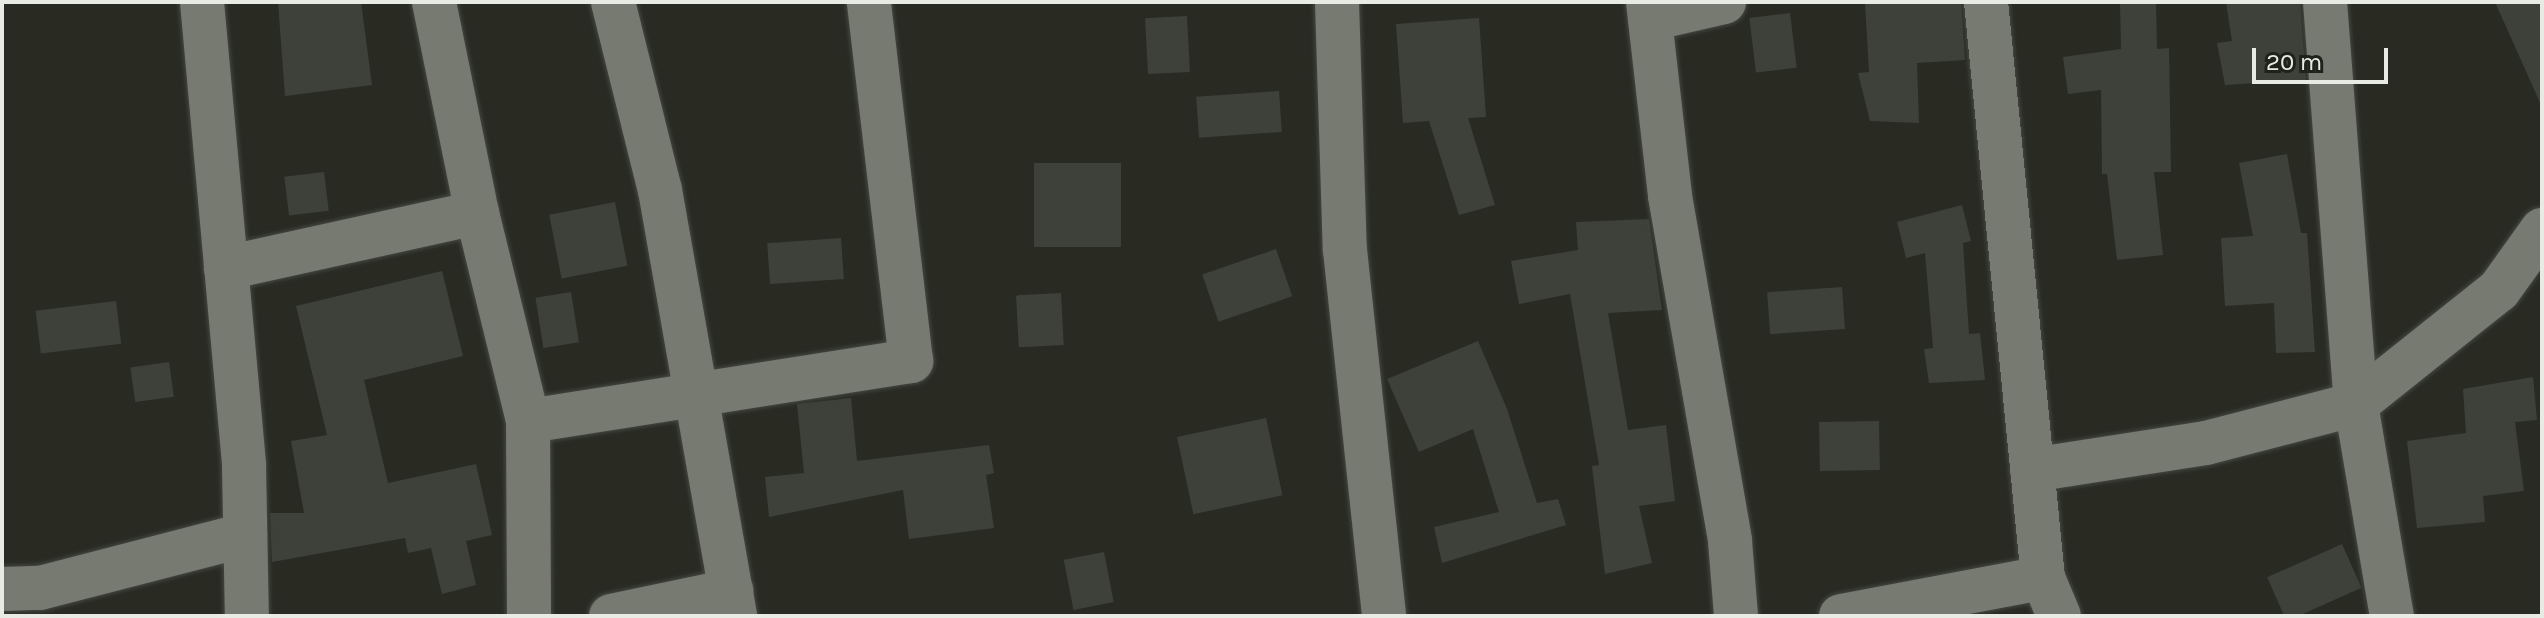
<!DOCTYPE html>
<html>
<head>
<meta charset="utf-8">
<style>
	body { margin:0 }
	#map { position:relative; width:2544px; height:618px; overflow:hidden; background:#292b23; font-family:Karla,sans-serif }
	div>[style] { position:absolute }
	[style*='--x'] { left:calc(var(--x)*1px); top:calc(var(--y)*1px); width:calc(var(--w)*1px); rotate:calc(var(--a)*1deg) }
	.building>* { inset:0; background:#3e4139; transform-origin:0 0 }
	.roads { filter:drop-shadow(0 0 2px #454741) drop-shadow(0 0 2px #454741) }
	.minor>* { height:44px; margin:-22px; padding:0 22px; transform-origin:22px; border-radius:22px; background:#777a71 }
	span { translate:-50% -50%; white-space:nowrap; text-align:center; line-height:1.15; -webkit-text-stroke:7px #1f221a; paint-order:stroke }
	.frame { position:absolute; inset:0; border:4px solid #e8eae4; pointer-events:none }
	.scale { position:absolute; left:2252px; top:48px; width:136px; height:36px; box-sizing:border-box; border:4px solid #e8eae4; border-top:0; padding-left:10px; font-size:24px; line-height:28px; white-space:nowrap; color:#e8eae4; -webkit-text-stroke:6px #1f221a; paint-order:stroke }
</style>
</head>
<body>
<div id="map">
	<div class="building">
		<div style="clip-path:polygon(278px 2px,361px 2px,372px 85px,285px 96px)"></div>
		<div style="clip-path:polygon(1865px 2px,1961px 2px,1965px 60px,1917px 63px,1919px 123px,1870px 121px,1858px 73px,1869px 72px)"></div>
		<div style="clip-path:polygon(2120px 2px,2156px 2px,2157px 49px,2169px 48px,2171px 172px,2154px 172px,2163px 255px,2117px 260px,2107px 174px,2102px 174px,2101px 90px,2068px 94px,2063px 57px,2121px 49px)"></div>
		<div style="clip-path:polygon(2226px 2px,2300px 2px,2306px 80px,2225px 85px,2217px 43px,2232px 41px)"></div>
		<div style="clip-path:polygon(2495px 2px,2542px 2px,2542px 107px)"></div>
		<div style="left:1790px;top:13px;width:55px;height:41px;rotate:83deg"></div>
		<div style="left:1187px;top:16px;width:56px;height:42px;rotate:87deg"></div>
		<div style="clip-path:polygon(1479px 18px,1486px 117px,1468px 118px,1495px 205px,1459px 215px,1429px 121px,1403px 123px,1396px 24px)"></div>
		<div style="left:1279px;top:91px;width:41px;height:83px;rotate:86deg"></div>
		<div style="clip-path:polygon(2287px 154px,2301px 233px,2307px 233px,2315px 352px,2276px 353px,2274px 303px,2225px 306px,2221px 238px,2253px 236px,2239px 163px)"></div>
		<div style="left:1034px;top:163px;width:87px;height:84px"></div>
		<div style="left:324px;top:172px;width:39px;height:40px;rotate:83deg"></div>
		<div style="left:615px;top:202px;width:65px;height:67px;rotate:79deg"></div>
		<div style="clip-path:polygon(1962px 205px,1971px 241px,1963px 243px,1969px 334px,1980px 333px,1985px 380px,1929px 383px,1924px 349px,1933px 348px,1925px 253px,1906px 258px,1897px 222px)"></div>
		<div style="clip-path:polygon(1649px 219px,1662px 310px,1608px 313px,1628px 430px,1666px 425px,1675px 501px,1639px 506px,1652px 563px,1605px 574px,1592px 466px,1599px 465px,1570px 294px,1519px 304px,1511px 261px,1578px 250px,1576px 222px)"></div>
		<div style="left:841px;top:238px;width:41px;height:74px;rotate:86deg"></div>
		<div style="left:1276px;top:249px;width:50px;height:78px;rotate:71deg"></div>
		<div style="clip-path:polygon(442px 271px,463px 356px,364px 380px,388px 483px,476px 464px,492px 535px,466px 541px,476px 585px,442px 594px,431px 548px,408px 553px,405px 538px,272px 562px,270px 513px,304px 513px,291px 441px,327px 435px,296px 306px)"></div>
		<div style="left:1842px;top:287px;width:42px;height:75px;rotate:86deg"></div>
		<div style="left:571px;top:292px;width:51px;height:36px;rotate:81deg"></div>
		<div style="left:1061px;top:293px;width:52px;height:45px;rotate:87deg"></div>
		<div style="left:116px;top:301px;width:43px;height:81px;rotate:83deg"></div>
		<div style="clip-path:polygon(1478px 341px,1507px 409px,1537px 503px,1558px 499px,1566px 525px,1442px 563px,1434px 527px,1499px 512px,1473px 429px,1419px 452px,1387px 379px)"></div>
		<div style="left:169px;top:362px;width:35px;height:39px;rotate:82deg"></div>
		<div style="clip-path:polygon(2533px 377px,2537px 420px,2515px 422px,2524px 491px,2483px 496px,2485px 522px,2417px 528px,2407px 441px,2466px 433px,2463px 389px)"></div>
		<div style="clip-path:polygon(851px 398px,857px 461px,989px 445px,994px 473px,986px 475px,994px 528px,909px 539px,903px 490px,769px 517px,765px 477px,804px 473px,797px 404px)"></div>
		<div style="left:1266px;top:418px;width:79px;height:91px;rotate:78deg"></div>
		<div style="left:1879px;top:421px;width:49px;height:60px;rotate:89deg"></div>
		<div style="left:2342px;top:544px;width:48px;height:82px;rotate:66deg"></div>
		<div style="left:1104px;top:552px;width:51px;height:41px;rotate:79deg"></div>
	</div>
	<div class="roads">
		<div class="minor">
			<div style="--x:202;--y:2;--w:466;--a:84.8"></div>
			<div style="--x:244;--y:466;--w:150;--a:88.9"></div>
			<div style="--x:434;--y:2;--w:215;--a:78.5"></div>
			<div style="--x:477;--y:213;--w:214;--a:76.2"></div>
			<div style="--x:528;--y:421;--w:195;--a:89.7"></div>
			<div style="--x:613;--y:2;--w:194;--a:76"></div>
			<div style="--x:660;--y:190;--w:433;--a:80"></div>
			<div style="--x:1337;--y:2;--w:248;--a:88.2"></div>
			<div style="--x:1345;--y:250;--w:368;--a:83.9"></div>
			<div style="--x:1648;--y:2;--w:195;--a:83.5"></div>
			<div style="--x:1670;--y:196;--w:350;--a:80.1"></div>
			<div style="--x:1730;--y:541;--w:75;--a:85.4"></div>
			<div style="--x:1986;--y:2;--w:579;--a:84.35"></div>
			<div style="--x:2043;--y:578;--w:41;--a:67.2"></div>
			<div style="--x:2325;--y:2;--w:403;--a:85.6"></div>
			<div style="--x:2356;--y:404;--w:215;--a:80.4"></div>
			<div style="--x:1650;--y:19;--w:76;--a:-12.9"></div>
			<div style="--x:226;--y:268;--w:257;--a:-12.4"></div>
			<div style="--x:528;--y:421;--w:388;--a:-8.9"></div>
			<div style="--x:911;--y:361;--w:361;--a:-96.7"></div>
			<div style="--x:2032;--y:470;--w:176;--a:-8.8"></div>
			<div style="--x:2206;--y:443;--w:155;--a:-14.6"></div>
			<div style="--x:2356;--y:404;--w:183;--a:-38.6"></div>
			<div style="--x:2499;--y:290;--w:74;--a:-54.4"></div>
			<div style="--x:2;--y:589;--w:38;--a:-2"></div>
			<div style="--x:40;--y:588;--w:212;--a:-14.5"></div>
			<div style="--x:611;--y:616;--w:123;--a:-11.8"></div>
			<div style="--x:1841;--y:616;--w:206;--a:-10.7"></div>
		</div>
	</div>
	<div class="frame"></div>
	<div class="scale">20 m</div>
</div>
</body>
</html>
